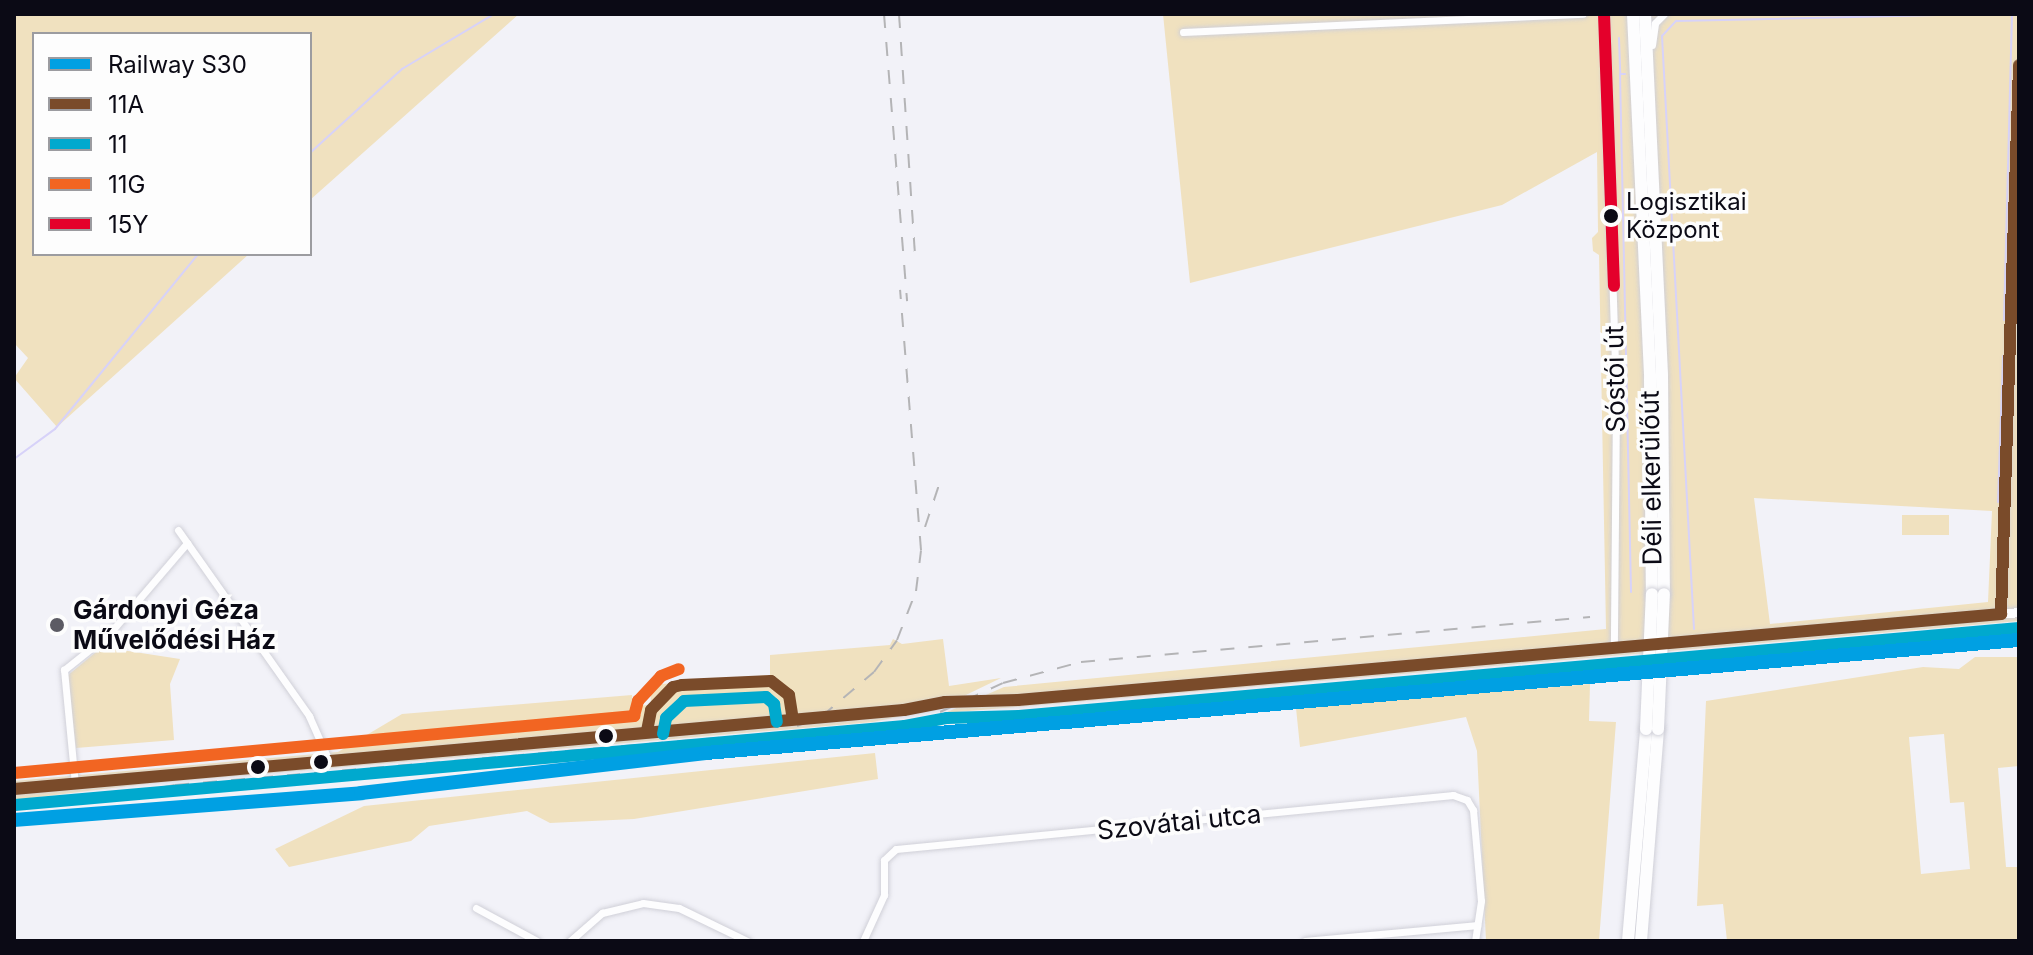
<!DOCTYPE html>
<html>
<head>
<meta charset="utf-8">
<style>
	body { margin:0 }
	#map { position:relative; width:2033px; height:955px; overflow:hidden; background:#f2f2f8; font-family:Inter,sans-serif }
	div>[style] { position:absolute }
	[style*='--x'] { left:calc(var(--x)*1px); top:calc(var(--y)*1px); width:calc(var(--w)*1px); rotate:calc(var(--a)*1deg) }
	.green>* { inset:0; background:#f0e1bf; transform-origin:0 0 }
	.stream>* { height:2px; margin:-1px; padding:0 1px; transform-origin:1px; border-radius:1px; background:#d7d2f9 }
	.roads { filter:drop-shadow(0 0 2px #d0d0d8) drop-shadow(0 0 2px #d0d0d8) }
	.minor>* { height:7px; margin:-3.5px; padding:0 3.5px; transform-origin:3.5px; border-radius:3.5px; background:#fdfdfe }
	.tertiary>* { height:9px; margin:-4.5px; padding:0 4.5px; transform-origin:4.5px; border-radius:4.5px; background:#fdfdfe }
	.primary>* { height:12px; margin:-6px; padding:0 6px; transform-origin:6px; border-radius:6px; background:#fdfdfe }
	.rail>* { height:2px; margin-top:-1px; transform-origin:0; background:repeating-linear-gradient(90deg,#b4b4b6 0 14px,transparent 0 28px) }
	.bridges { filter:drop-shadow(0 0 2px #d0d0d8) drop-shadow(0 0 2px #d0d0d8) }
	.primary-bridge>* { height:12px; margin:-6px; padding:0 6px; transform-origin:6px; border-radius:6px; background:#fdfdfe }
	.bus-1>* { height:12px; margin:-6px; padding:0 6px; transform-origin:6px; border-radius:6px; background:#7a4b2a }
	.bus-2>* { height:12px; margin:-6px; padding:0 6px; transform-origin:6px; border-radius:6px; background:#00a9ce }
	.bus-3>* { height:12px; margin:-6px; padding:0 6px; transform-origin:6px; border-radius:6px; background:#f26522 }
	.bus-4>* { height:12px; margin:-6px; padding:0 6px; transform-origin:6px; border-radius:6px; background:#e4002b }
	.rail-1>* { height:14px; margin:-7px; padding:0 7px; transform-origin:7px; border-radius:7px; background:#00a0e3 }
	.dots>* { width:22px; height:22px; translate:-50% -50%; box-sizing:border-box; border:4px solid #fdfdfd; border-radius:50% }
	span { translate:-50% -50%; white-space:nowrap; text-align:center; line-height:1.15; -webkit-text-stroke:7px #fdfdfd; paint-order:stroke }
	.bus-label { font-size:24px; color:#0b0a15 }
	.left { translate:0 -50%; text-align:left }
	.street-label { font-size:26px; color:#0b0a15 }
	.poi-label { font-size:26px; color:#0b0a15; font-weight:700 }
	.frame { position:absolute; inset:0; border:16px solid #0b0a15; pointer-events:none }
	.legend { position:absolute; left:32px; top:32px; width:280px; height:224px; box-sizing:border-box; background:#fdfdfd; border:2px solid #9c9ca0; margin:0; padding:10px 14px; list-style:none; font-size:24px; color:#0b0a15 }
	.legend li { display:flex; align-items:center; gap:16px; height:40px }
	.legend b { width:40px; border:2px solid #9c9ca0 }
</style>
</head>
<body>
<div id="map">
	<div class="green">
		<div style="clip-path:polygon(14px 14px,519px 14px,310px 200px,310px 34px,34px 34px,34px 254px,249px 254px,57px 427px,14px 378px,28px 358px,14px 343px)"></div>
		<div style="clip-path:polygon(evenodd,1163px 14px,2019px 14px,2019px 621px,945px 713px,1004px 687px,1606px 629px,1599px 255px,1593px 251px,1592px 238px,1598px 232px,1597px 152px,1502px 205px,1190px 283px,1163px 14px,1754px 498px,1992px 511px,1988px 602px,1770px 624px,1754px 498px)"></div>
		<div style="left:1902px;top:515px;width:47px;height:20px"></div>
		<div style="clip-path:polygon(893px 639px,902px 644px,943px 639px,949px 686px,1001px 678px,937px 709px,873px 722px,153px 783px,14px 800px,14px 781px,338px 752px,402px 714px,632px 695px,633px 706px,651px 705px,650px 685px,770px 675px,770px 655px,890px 645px)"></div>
		<div style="clip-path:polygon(102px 647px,180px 659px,170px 684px,174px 740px,76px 748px,67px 676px)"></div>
		<div style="clip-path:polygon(evenodd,1975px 657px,2019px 657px,2019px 766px,1998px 768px,2006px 867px,2019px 867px,2019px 941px,1727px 941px,1723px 904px,1697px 906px,1706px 701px,1923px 667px,1959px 669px,1975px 657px,1944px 734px,1950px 803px,1964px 802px,1970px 869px,1921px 874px,1909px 737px,1944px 734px)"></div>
		<div style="clip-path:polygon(1590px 684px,1589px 721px,1616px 722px,1599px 941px,1486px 941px,1477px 751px,1466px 717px,1300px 747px,1296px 708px)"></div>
		<div style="clip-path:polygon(875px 753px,878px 779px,634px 819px,550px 823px,527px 811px,429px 826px,411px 841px,289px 867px,275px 849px,364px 806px)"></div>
	</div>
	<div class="stream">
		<div style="--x:1619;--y:38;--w:35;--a:88"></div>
		<div style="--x:1625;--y:74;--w:5;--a:180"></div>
		<div style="--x:1620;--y:74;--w:518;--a:88.78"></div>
		<div style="--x:310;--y:153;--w:125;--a:-42.4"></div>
		<div style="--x:402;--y:69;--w:107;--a:-30.9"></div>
		<div style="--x:2004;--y:320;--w:306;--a:-88.5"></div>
		<div style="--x:14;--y:459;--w:51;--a:-36.2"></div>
		<div style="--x:55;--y:429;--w:226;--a:-50.7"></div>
		<div style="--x:1998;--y:502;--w:146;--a:-88"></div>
		<div style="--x:1694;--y:629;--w:594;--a:-93.09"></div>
		<div style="--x:1662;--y:36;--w:21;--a:-47"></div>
		<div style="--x:1676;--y:21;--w:305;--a:-1.3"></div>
	</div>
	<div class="roads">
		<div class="minor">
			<div style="--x:1604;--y:14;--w:389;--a:88.2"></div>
			<div style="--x:1616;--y:403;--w:246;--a:90.5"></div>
			<div style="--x:1183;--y:32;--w:400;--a:-2.6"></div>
			<div style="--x:1652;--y:45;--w:22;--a:-82"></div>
			<div style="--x:1655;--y:23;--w:13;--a:-45"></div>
			<div style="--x:178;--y:530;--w:228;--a:54.8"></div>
			<div style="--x:309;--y:716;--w:49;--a:66"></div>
			<div style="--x:2001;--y:614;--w:549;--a:-88.12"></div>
			<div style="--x:75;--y:784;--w:115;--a:-95.5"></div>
			<div style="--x:64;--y:670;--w:58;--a:-38.7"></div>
			<div style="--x:109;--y:634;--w:120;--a:-49.4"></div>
			<div style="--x:476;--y:908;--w:69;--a:28.4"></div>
			<div style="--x:570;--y:941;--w:43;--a:-41.2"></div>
			<div style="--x:602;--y:913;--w:42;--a:-13.7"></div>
			<div style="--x:643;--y:903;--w:36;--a:8"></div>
			<div style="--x:679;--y:908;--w:76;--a:25.9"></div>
			<div style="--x:863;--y:941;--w:51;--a:-65.5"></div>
			<div style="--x:884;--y:895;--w:35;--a:-90"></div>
			<div style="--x:884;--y:860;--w:16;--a:-43"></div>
			<div style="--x:896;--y:849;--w:560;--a:-5.54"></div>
			<div style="--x:1453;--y:795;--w:15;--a:20"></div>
			<div style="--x:1467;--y:800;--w:12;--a:59"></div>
			<div style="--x:1473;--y:810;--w:91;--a:85"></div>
			<div style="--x:1481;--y:901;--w:40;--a:98.5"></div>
			<div style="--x:1305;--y:941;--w:173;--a:-5.3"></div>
		</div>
		<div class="tertiary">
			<div style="--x:14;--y:789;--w:893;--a:-5.07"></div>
			<div style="--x:904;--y:710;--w:42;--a:-11"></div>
			<div style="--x:945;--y:702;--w:73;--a:-1.6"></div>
			<div style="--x:1018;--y:700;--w:1005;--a:-5.02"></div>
		</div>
		<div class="primary">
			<div style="--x:1633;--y:14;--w:365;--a:87.3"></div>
			<div style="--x:1650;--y:379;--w:215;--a:89.5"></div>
			<div style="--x:1645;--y:14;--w:361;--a:87.3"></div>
			<div style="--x:1662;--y:375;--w:219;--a:89.5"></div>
			<div style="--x:1628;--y:941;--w:213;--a:-85.1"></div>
			<div style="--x:1641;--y:941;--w:213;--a:-85.4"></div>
		</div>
	</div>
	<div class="rail">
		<div style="--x:884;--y:14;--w:288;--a:85.4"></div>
		<div style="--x:899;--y:14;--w:245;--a:86.2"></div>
		<div style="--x:925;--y:527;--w:47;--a:-71.6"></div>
		<div style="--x:940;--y:712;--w:69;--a:-24.7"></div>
		<div style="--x:1003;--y:683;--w:81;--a:-15.1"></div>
		<div style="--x:1081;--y:662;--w:511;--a:-5.05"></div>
		<div style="--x:797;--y:726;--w:27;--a:-22"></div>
		<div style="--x:822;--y:716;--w:68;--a:-40.2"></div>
		<div style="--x:874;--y:672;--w:39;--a:-54"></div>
		<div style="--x:897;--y:640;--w:53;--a:-68.8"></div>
		<div style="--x:916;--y:591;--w:41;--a:-83"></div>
		<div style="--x:921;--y:550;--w:261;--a:-94.6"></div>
		<div style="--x:106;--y:798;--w:70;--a:-10.7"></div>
		<div style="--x:175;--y:785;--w:1851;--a:-4.96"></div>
	</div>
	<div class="bridges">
		<div class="primary-bridge">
			<div style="--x:1646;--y:729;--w:135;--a:-87.5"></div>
			<div style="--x:1658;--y:729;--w:135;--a:-87.5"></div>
		</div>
	</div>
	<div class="bus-1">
		<div style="--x:2001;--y:614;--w:549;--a:-88.12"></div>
		<div style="--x:647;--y:731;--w:21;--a:-79"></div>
		<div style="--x:651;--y:710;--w:32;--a:-46"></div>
		<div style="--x:673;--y:687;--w:9;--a:-13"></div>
		<div style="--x:682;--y:685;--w:89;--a:-2.6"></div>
		<div style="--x:771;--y:681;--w:23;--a:38"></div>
		<div style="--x:789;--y:695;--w:24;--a:81"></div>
		<div style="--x:14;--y:789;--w:893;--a:-5.07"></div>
		<div style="--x:904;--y:710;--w:42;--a:-11"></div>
		<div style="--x:945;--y:702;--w:73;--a:-1.6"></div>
		<div style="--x:1018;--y:700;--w:987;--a:-5"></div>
	</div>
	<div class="bus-2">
		<div style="--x:663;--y:734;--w:16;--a:-79"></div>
		<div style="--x:666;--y:718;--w:25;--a:-43"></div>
		<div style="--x:684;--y:701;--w:82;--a:-2.8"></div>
		<div style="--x:766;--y:697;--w:11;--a:41"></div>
		<div style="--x:774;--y:704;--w:18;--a:81"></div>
		<div style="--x:15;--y:805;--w:893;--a:-5.07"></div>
		<div style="--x:905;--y:726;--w:43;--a:-10.8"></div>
		<div style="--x:947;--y:718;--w:72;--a:-1.6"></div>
		<div style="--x:1019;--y:716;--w:1004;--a:-5.03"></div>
	</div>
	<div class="bus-3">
		<div style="--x:14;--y:773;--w:623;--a:-5.25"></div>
		<div style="--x:634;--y:716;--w:16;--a:-75"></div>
		<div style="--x:638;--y:701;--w:34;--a:-47"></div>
		<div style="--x:661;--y:676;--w:19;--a:-21"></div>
	</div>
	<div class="bus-4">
		<div style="--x:1604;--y:14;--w:272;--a:87.9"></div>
	</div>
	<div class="rail-1">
		<div style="--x:14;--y:820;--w:348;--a:-4.4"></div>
		<div style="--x:361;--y:793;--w:347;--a:-6.6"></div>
		<div style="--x:706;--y:753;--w:1318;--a:-4.92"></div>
	</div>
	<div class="dots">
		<div style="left:1611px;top:216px;background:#0b0a15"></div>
		<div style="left:57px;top:625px;background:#5c5b64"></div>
		<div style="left:606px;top:736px;background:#0b0a15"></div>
		<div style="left:321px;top:762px;background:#0b0a15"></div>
		<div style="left:258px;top:767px;background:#0b0a15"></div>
	</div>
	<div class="bus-label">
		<span class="left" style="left:1626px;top:216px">Logisztikai<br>Központ</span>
	</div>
	<div class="street-label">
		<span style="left:1615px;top:379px;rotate:-91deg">Sóstói út</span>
		<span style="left:1651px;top:478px;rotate:-91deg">Déli elkerülőút</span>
		<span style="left:1179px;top:822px;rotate:-6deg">Szovátai utca</span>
	</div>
	<div class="poi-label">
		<span class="left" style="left:73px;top:625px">Gárdonyi Géza<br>Művelődési Ház</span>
	</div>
	<div class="frame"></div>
	<ul class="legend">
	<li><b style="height:10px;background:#00a0e3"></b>Railway S30</li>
	<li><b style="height:10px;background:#7a4b2a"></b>11A</li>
	<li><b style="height:10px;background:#00a9ce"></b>11</li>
	<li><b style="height:10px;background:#f26522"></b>11G</li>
	<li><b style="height:10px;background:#e4002b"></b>15Y</li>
	</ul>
</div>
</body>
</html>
